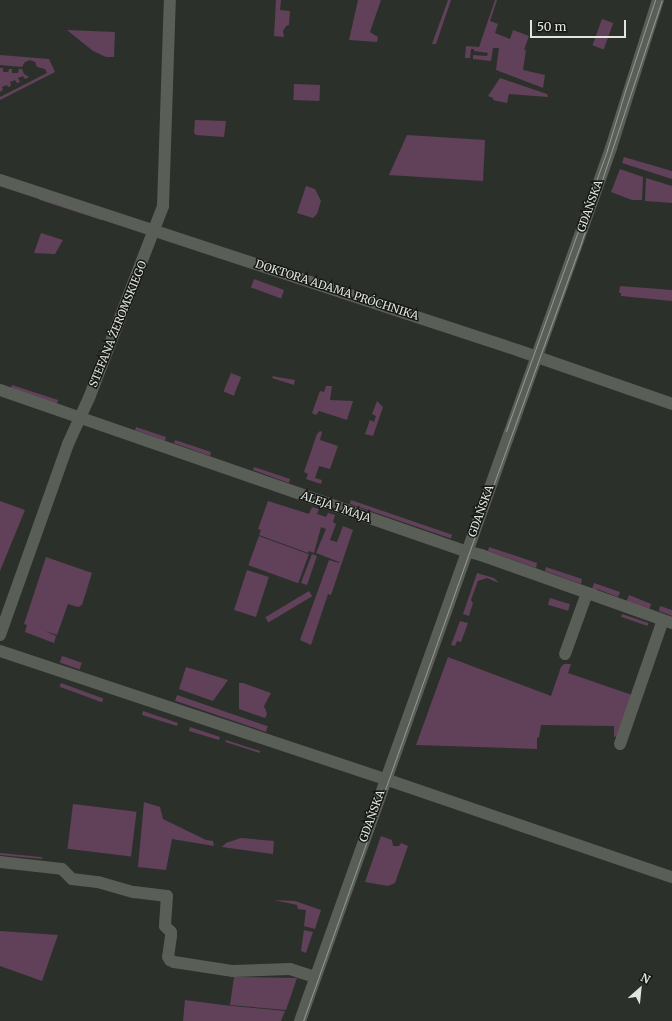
<!DOCTYPE html>
<html>
<head>
<meta charset="utf-8">
<style>
	body { margin:0 }
	#map { position:relative; width:672px; height:1021px; overflow:hidden; background:#2c302a; font-family:Merriweather,serif }
	div>[style] { position:absolute }
	[style*='--x'] { left:calc(var(--x)*1px); top:calc(var(--y)*1px); width:calc(var(--w)*1px); rotate:calc(var(--a)*1deg) }
	.green>* { inset:0; background:#61405a; transform-origin:0 0 }
	.minor>* { height:12px; margin:-6px; padding:0 6px; transform-origin:6px; border-radius:6px; background:#595e56 }
	.tram>* { height:1px; margin:-0.5px; padding:0 0.5px; transform-origin:0.5px; border-radius:0.5px; background:#949892 }
	span { translate:-50% -50%; white-space:nowrap; text-align:center; line-height:1.15; -webkit-text-stroke:3px #161815; paint-order:stroke }
	.street-label { font-size:11px; color:#e1e4df }
	.north { position:absolute; left:620px; top:969px; width:40px; height:40px; -webkit-text-stroke:3px #161815; paint-order:stroke; rotate:27deg; font-size:11px; font-weight:700; line-height:16px; text-align:center; color:#e1e4df }
	.north::after { content:''; display:block; margin:auto; width:14px; height:18px; background:#e1e4df; clip-path:polygon(50% 0,100% 100%,50% 72%,0 100%) }
	.scale { position:absolute; left:530px; top:20px; width:96px; height:18px; box-sizing:border-box; border:2px solid #e1e4df; border-top:0; padding-left:5px; font-size:12px; line-height:14px; white-space:nowrap; color:#e1e4df; -webkit-text-stroke:3px #161815; paint-order:stroke }
</style>
</head>
<body>
<div id="map">
	<div class="green">
		<div style="clip-path:polygon(276px 0,281px 0,280px 10px,290px 11px,289px 25px,286px 26px,283px 31px,284px 37px,274px 36px)"></div>
		<div style="clip-path:polygon(358px 0,381px 0,370px 32px,378px 37px,377px 42px,349px 40px)"></div>
		<div style="clip-path:polygon(448px 0,451px 0,436px 44px,432px 44px)"></div>
		<div style="clip-path:polygon(495px 0,497px 0,490px 21px,498px 24px,495px 33px,510px 39px,513px 30px,529px 36px,524px 50px,526px 50px,523px 70px,545px 75px,543px 88px,496px 70px,499px 48px,493px 48px,491px 61px,473px 59px,473px 55px,487px 56px,488px 53px,474px 51px,474px 49px,471px 49px,470px 58px,465px 58px,466px 46px,479px 47px)"></div>
		<div style="left:602px;top:19px;width:12px;height:28px;rotate:20deg"></div>
		<div style="clip-path:polygon(67px 30px,115px 32px,114px 57px,106px 57px,93px 51px)"></div>
		<div style="clip-path:polygon(0 55px,49px 59px,55px 72px,0 100px,0 97px,47px 73px,45px 69px,37px 67px,35px 62px,30px 60px,25px 62px,22px 67px,0 65px)"></div>
		<div style="clip-path:polygon(0 68px,3px 68px,3px 72px,8px 72px,9px 69px,12px 69px,12px 73px,18px 73px,19px 69px,22px 69px,24px 74px,29px 77px,25px 79px,23px 76px,18px 78px,20px 82px,17px 83px,15px 80px,10px 82px,11px 86px,8px 87px,7px 85px,2px 87px,3px 90px,0 92px)"></div>
		<div style="clip-path:polygon(500px 78px,547px 94px,548px 97px,509px 94px,507px 103px,493px 100px,493px 98px,488px 96px)"></div>
		<div style="left:294px;top:84px;width:26px;height:16px;rotate:2deg"></div>
		<div style="clip-path:polygon(195px 120px,226px 121px,224px 137px,196px 135px,194px 133px)"></div>
		<div style="clip-path:polygon(407px 135px,485px 140px,483px 181px,389px 175px)"></div>
		<div style="clip-path:polygon(624px 157px,672px 171px,672px 179px,622px 163px)"></div>
		<div style="clip-path:polygon(620px 169px,643px 177px,642px 200px,632px 200px,611px 192px)"></div>
		<div style="clip-path:polygon(646px 178px,672px 186px,672px 203px,645px 201px)"></div>
		<div style="clip-path:polygon(306px 186px,315px 189px,321px 201px,317px 214px,313px 218px,297px 213px)"></div>
		<div style="left:40px;top:197px;width:66px;height:3px;rotate:18deg"></div>
		<div style="clip-path:polygon(41px 233px,63px 240px,55px 254px,34px 253px)"></div>
		<div style="left:254px;top:279px;width:32px;height:9px;rotate:20deg"></div>
		<div style="clip-path:polygon(620px 286px,672px 290px,672px 301px,621px 296px,621px 293px,619px 293px)"></div>
		<div style="left:231px;top:373px;width:11px;height:20px;rotate:22deg"></div>
		<div style="clip-path:polygon(273px 376px,277px 377px,295px 380px,294px 385px,272px 378px)"></div>
		<div style="clip-path:polygon(12px 385px,58px 400px,57px 404px,11px 388px)"></div>
		<div style="clip-path:polygon(326px 386px,332px 386px,330px 400px,353px 401px,347px 420px,319px 411px,316px 415px,312px 413px,320px 391px,324px 392px)"></div>
		<div style="clip-path:polygon(377px 401px,383px 407px,373px 436px,365px 434px,370px 420px,374px 422px,376px 416px,372px 414px)"></div>
		<div style="clip-path:polygon(136px 427px,166px 437px,165px 441px,135px 430px)"></div>
		<div style="clip-path:polygon(320px 431px,322px 432px,320px 440px,338px 446px,330px 469px,319px 466px,315px 478px,322px 480px,321px 484px,306px 479px,308px 474px,304px 472px,317px 434px)"></div>
		<div style="clip-path:polygon(175px 440px,211px 452px,210px 456px,174px 443px)"></div>
		<div style="clip-path:polygon(254px 467px,290px 479px,289px 483px,253px 470px)"></div>
		<div style="left:351px;top:500px;width:107px;height:4px;rotate:19deg"></div>
		<div style="clip-path:polygon(0 501px,25px 510px,0 571px)"></div>
		<div style="clip-path:polygon(268px 501px,309px 514px,312px 507px,319px 509px,317px 514px,326px 517px,328px 513px,335px 515px,333px 522px,336px 524px,330px 540px,337px 542px,343px 526px,353px 530px,331px 595px,328px 594px,311px 645px,300px 640px,329px 560px,339px 563px,339px 562px,316px 553px,326px 529px,321px 527px,314px 553px,309px 551px,308px 553px,259px 535px,261px 530px,258px 529px)"></div>
		<div style="left:259px;top:536px;width:53px;height:31px;rotate:20deg"></div>
		<div style="clip-path:polygon(489px 547px,537px 563px,536px 568px,488px 551px)"></div>
		<div style="clip-path:polygon(312px 554px,317px 556px,307px 585px,301px 583px)"></div>
		<div style="clip-path:polygon(46px 557px,92px 573px,82px 605px,78px 607px,68px 604px,57px 635px,45px 631px,56px 636px,54px 643px,25px 632px,27px 625px,24px 624px)"></div>
		<div style="clip-path:polygon(546px 567px,582px 579px,581px 584px,545px 571px)"></div>
		<div style="left:247px;top:570px;width:23px;height:42px;rotate:18deg"></div>
		<div style="clip-path:polygon(477px 573px,494px 578px,499px 583px,487px 578px,478px 581px,471px 600px,473px 603px,469px 616px,463px 614px)"></div>
		<div style="clip-path:polygon(594px 583px,620px 592px,618px 597px,597px 589px,595px 593px,591px 592px)"></div>
		<div style="left:309px;top:591px;width:6px;height:51px;rotate:59deg"></div>
		<div style="left:629px;top:595px;width:24px;height:9px;rotate:22deg"></div>
		<div style="left:550px;top:598px;width:21px;height:7px;rotate:17deg"></div>
		<div style="clip-path:polygon(660px 606px,672px 610px,672px 616px,659px 611px)"></div>
		<div style="left:622px;top:614px;width:28px;height:3px;rotate:19deg"></div>
		<div style="clip-path:polygon(460px 621px,468px 623px,461px 642px,457px 641px,455px 646px,451px 645px)"></div>
		<div style="left:62px;top:656px;width:21px;height:7px;rotate:19deg"></div>
		<div style="clip-path:polygon(448px 657px,551px 696px,561px 667px,564px 664px,571px 664px,568px 673px,632px 695px,618px 735px,614px 737px,614px 726px,541px 725px,539px 737px,537px 738px,537px 749px,416px 745px)"></div>
		<div style="clip-path:polygon(186px 667px,228px 680px,213px 701px,179px 689px)"></div>
		<div style="left:61px;top:683px;width:45px;height:4px;rotate:20deg"></div>
		<div style="clip-path:polygon(239px 683px,243px 683px,271px 693px,264px 706px,267px 714px,265px 718px,239px 709px)"></div>
		<div style="left:177px;top:695px;width:96px;height:6px;rotate:19deg"></div>
		<div style="clip-path:polygon(143px 711px,178px 723px,177px 726px,142px 715px)"></div>
		<div style="clip-path:polygon(190px 727px,220px 737px,219px 740px,189px 731px)"></div>
		<div style="left:226px;top:740px;width:36px;height:2px;rotate:18deg"></div>
		<div style="clip-path:polygon(144px 802px,160px 807px,163px 819px,206px 840px,213px 841px,214px 846px,172px 839px,166px 870px,138px 867px)"></div>
		<div style="left:73px;top:804px;width:64px;height:45px;rotate:7deg"></div>
		<div style="clip-path:polygon(381px 836px,392px 840px,393px 846px,399px 846px,401px 843px,408px 846px,395px 883px,388px 886px,365px 882px)"></div>
		<div style="clip-path:polygon(241px 838px,274px 841px,273px 854px,222px 847px,226px 843px)"></div>
		<div style="clip-path:polygon(0 853px,41px 857px,43px 859px,0 855px)"></div>
		<div style="clip-path:polygon(274px 900px,295px 901px,321px 910px,315px 929px,304px 926px,306px 910px,298px 909px,297px 905px)"></div>
		<div style="clip-path:polygon(304px 930px,313px 932px,306px 953px,301px 951px)"></div>
		<div style="clip-path:polygon(0 931px,58px 935px,42px 981px,0 966px)"></div>
		<div style="clip-path:polygon(234px 977px,297px 978px,286px 1010px,230px 1005px)"></div>
		<div style="clip-path:polygon(185px 1000px,223px 1005px,285px 1011px,281px 1021px,183px 1021px)"></div>
	</div>
	<div class="minor">
		<div style="--x:0;--y:180;--w:544;--a:18.2"></div>
		<div style="--x:517;--y:350;--w:164;--a:19.2"></div>
		<div style="--x:0;--y:390;--w:493;--a:19.1"></div>
		<div style="--x:466;--y:551;--w:16;--a:15"></div>
		<div style="--x:481;--y:555;--w:203;--a:19.6"></div>
		<div style="--x:0;--y:635;--w:203;--a:-70.4"></div>
		<div style="--x:68;--y:444;--w:51;--a:-65.5"></div>
		<div style="--x:89;--y:398;--w:206;--a:-68.9"></div>
		<div style="--x:163;--y:206;--w:206;--a:-88.1"></div>
		<div style="--x:0;--y:651;--w:409;--a:18.4"></div>
		<div style="--x:388;--y:780;--w:300;--a:18.9"></div>
		<div style="--x:565;--y:654;--w:65;--a:-70.2"></div>
		<div style="--x:620;--y:744;--w:131;--a:-70.9"></div>
		<div style="--x:0;--y:862;--w:62;--a:6.4"></div>
		<div style="--x:62;--y:869;--w:14;--a:45"></div>
		<div style="--x:72;--y:879;--w:26;--a:7"></div>
		<div style="--x:98;--y:882;--w:37;--a:16"></div>
		<div style="--x:134;--y:892;--w:33;--a:7"></div>
		<div style="--x:167;--y:896;--w:30;--a:94"></div>
		<div style="--x:165;--y:926;--w:8;--a:45"></div>
		<div style="--x:171;--y:932;--w:4;--a:90"></div>
		<div style="--x:171;--y:936;--w:21;--a:98"></div>
		<div style="--x:168;--y:957;--w:4;--a:56"></div>
		<div style="--x:170;--y:960;--w:4;--a:27"></div>
		<div style="--x:174;--y:962;--w:60;--a:8.7"></div>
		<div style="--x:233;--y:971;--w:57;--a:-2"></div>
		<div style="--x:290;--y:969;--w:26;--a:18"></div>
		<div style="--x:300;--y:1021;--w:927;--a:-70.39"></div>
		<div style="--x:611;--y:148;--w:155;--a:-72.4"></div>
	</div>
	<div class="tram">
		<div style="--x:506;--y:431;--w:299;--a:-70.2"></div>
		<div style="--x:607;--y:150;--w:62;--a:-73"></div>
		<div style="--x:625;--y:91;--w:96;--a:-71.8"></div>
		<div style="--x:303;--y:1021;--w:518;--a:-70.48"></div>
		<div style="--x:476;--y:533;--w:302;--a:-70.1"></div>
		<div style="--x:579;--y:249;--w:262;--a:-71.6"></div>
	</div>
	<div class="street-label">
		<span style="left:590px;top:206px;rotate:-70deg">GDAŃSKA</span>
		<span style="left:337px;top:290px;rotate:18deg">DOKTORA ADAMA PRÓCHNIKA</span>
		<span style="left:118px;top:324px;rotate:-68deg">STEFANA ŻEROMSKIEGO</span>
		<span style="left:336px;top:507px;rotate:19deg">ALEJA 1 MAJA</span>
		<span style="left:481px;top:511px;rotate:-70deg">GDAŃSKA</span>
		<span style="left:372px;top:816px;rotate:-70deg">GDAŃSKA</span>
	</div>
	<div class="north">N</div>
	<div class="scale">50 m</div>
</div>
</body>
</html>
